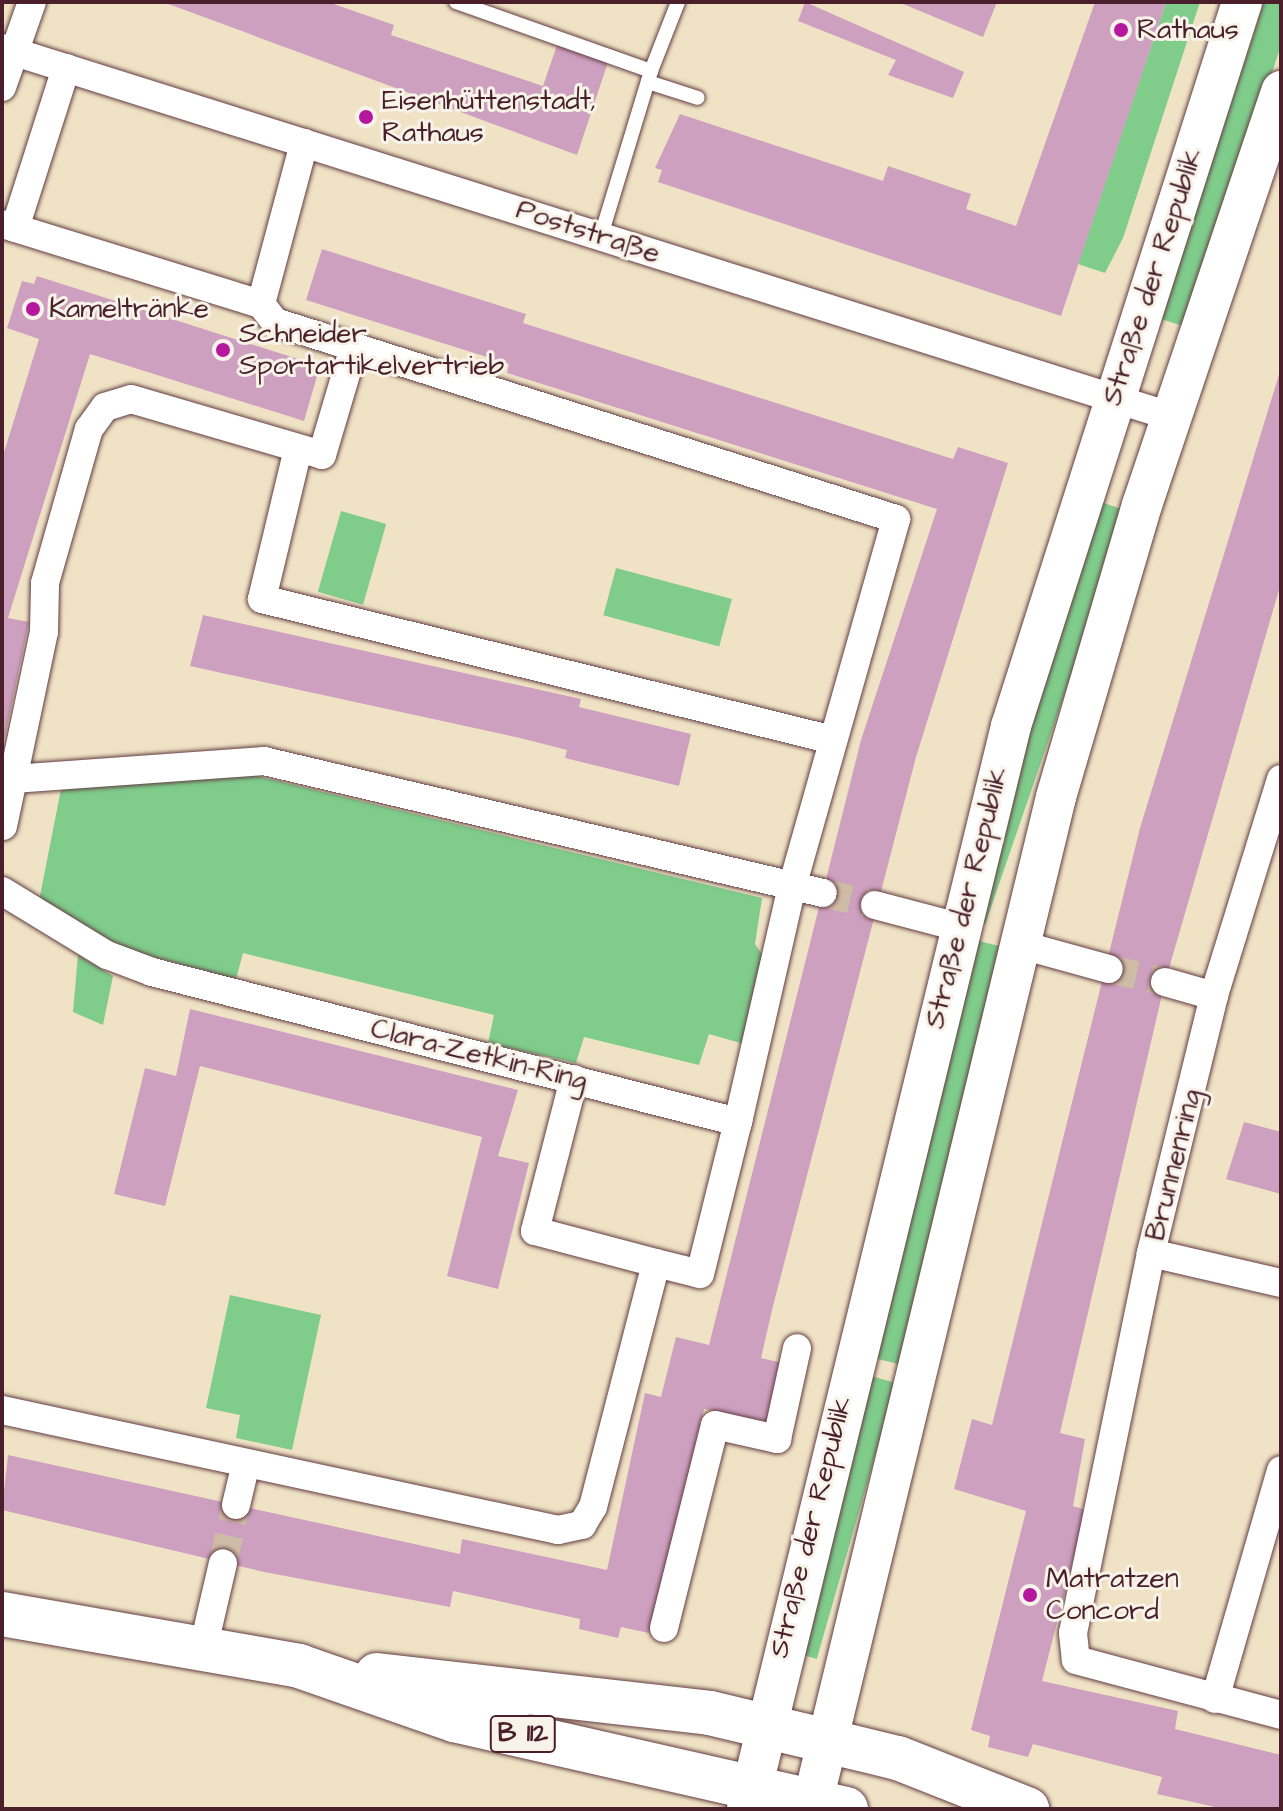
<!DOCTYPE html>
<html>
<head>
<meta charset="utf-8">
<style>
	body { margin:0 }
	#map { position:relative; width:1283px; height:1811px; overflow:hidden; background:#f0e3c5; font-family:"Architects Daughter",sans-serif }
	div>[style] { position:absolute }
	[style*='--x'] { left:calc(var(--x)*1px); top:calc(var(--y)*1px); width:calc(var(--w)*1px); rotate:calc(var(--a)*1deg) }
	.green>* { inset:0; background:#7fcc8b; transform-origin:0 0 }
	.building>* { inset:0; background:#cea0c0 }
	.street-tunnel>* { height:28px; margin-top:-14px; transform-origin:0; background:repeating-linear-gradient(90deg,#cfbca6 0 28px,transparent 0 42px) }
	.roads { filter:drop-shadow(0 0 2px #633c42) drop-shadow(0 0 2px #633c42) }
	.lane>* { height:14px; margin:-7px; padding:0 7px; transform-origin:7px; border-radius:7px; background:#fff }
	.street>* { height:28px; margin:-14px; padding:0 14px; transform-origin:14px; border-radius:14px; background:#fff }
	.secondary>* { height:40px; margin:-20px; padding:0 20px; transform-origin:20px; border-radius:20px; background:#fff }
	.primary>* { height:44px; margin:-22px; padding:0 22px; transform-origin:22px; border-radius:22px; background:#fff }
	.dots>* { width:22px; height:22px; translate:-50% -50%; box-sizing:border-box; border:4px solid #f7f3e8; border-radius:50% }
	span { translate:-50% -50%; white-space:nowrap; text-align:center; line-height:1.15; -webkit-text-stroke:6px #f7f3e8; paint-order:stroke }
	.shield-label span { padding:2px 6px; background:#f7f3e8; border:2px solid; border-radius:6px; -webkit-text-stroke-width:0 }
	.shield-label { font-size:26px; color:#4a1f2b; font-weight:700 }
	.poi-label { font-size:28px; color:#4a1f2b }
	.left { translate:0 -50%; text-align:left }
	.street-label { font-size:28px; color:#4a1f2b }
	.frame { position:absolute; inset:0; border:4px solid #4a1f2b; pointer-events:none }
</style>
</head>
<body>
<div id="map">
	<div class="green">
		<div style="clip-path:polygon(1166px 2px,1200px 2px,1123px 238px,1105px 273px,1078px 264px)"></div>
		<div style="clip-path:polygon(1264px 2px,1281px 2px,1281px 45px,1189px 328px,1161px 319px)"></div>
		<div style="left:1101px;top:502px;width:28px;height:437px;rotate:19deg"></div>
		<div style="left:341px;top:511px;width:47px;height:84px;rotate:16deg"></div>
		<div style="left:616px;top:568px;width:120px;height:49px;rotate:15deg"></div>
		<div style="clip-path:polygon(257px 776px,762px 898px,755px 944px,766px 960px,744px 1044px,709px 1034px,699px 1065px,584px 1037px,576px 1063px,488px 1043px,494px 1015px,243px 953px,236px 979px,120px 948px,39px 901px,62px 784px)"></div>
		<div style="left:975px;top:940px;width:30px;height:430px;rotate:14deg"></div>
		<div style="clip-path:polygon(78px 955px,113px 976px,103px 1025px,73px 1012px)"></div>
		<div style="clip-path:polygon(230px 1295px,321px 1315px,292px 1450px,236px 1438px,240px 1415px,206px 1408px)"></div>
		<div style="left:868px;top:1375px;width:29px;height:287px;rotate:16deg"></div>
	</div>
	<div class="building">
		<div style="clip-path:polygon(163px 2px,328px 2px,394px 25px,391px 35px,543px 86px,557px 45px,608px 62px,577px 155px)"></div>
		<div style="clip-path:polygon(805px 2px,964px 72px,953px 98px,888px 75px,896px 60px,798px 21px)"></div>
		<div style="clip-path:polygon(898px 2px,997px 2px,983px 37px)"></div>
		<div style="clip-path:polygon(1095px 2px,1166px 2px,1061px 316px,658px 182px,662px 170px,655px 168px,680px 114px,883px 181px,888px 166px,971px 194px,966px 209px,1016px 226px)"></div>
		<div style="clip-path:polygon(322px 249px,526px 314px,523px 323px,953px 459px,958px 447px,1008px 463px,916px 757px,773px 1306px,761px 1358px,786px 1364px,771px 1422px,704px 1409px,649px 1633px,621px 1627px,618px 1638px,579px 1629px,580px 1619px,453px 1591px,450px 1607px,264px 1572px,2px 1510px,8px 1455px,460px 1554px,462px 1539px,607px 1570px,645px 1393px,661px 1397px,676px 1337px,709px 1345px,861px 740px,937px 509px,507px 373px,509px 364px,306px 300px)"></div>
		<div style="clip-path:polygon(37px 276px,320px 366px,304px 421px,90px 354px,8px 618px,29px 622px,3px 745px,2px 459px,39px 339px,7px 328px,22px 281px,34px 284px)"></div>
		<div style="clip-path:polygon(1281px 368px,1281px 583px,1165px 982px,1060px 1433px,1085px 1439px,1073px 1506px,1086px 1510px,1042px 1681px,1178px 1711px,1175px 1729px,1281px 1755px,1281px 1809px,1224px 1809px,1157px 1794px,1162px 1777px,1033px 1744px,1028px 1757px,988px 1747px,990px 1736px,971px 1730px,1026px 1511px,954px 1489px,972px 1419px,992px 1425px,1140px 828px)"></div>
		<div style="clip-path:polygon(203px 615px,581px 699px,579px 707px,691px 734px,679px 786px,565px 758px,567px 750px,520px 738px,190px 666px)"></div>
		<div style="clip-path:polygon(190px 1009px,518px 1090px,498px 1156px,529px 1163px,498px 1289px,447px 1276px,482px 1137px,200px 1066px,165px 1206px,114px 1194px,145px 1068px,176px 1076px)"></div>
		<div style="clip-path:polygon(1244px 1122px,1281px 1132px,1281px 1194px,1226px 1179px)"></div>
	</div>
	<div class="street-tunnel">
		<div style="--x:823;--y:893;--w:53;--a:13"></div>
		<div style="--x:1109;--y:969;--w:57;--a:13.1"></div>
		<div style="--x:223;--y:1563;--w:59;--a:-77.4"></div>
	</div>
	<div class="roads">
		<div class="lane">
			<div style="--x:456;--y:2;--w:207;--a:19.5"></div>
			<div style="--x:651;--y:71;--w:172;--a:106.9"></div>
			<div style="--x:651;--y:71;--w:74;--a:-68.6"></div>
			<div style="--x:648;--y:82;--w:52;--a:17.7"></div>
		</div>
		<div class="street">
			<div style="--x:2;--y:48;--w:1228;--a:17.49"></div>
			<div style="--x:2;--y:87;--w:90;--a:-70.6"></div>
			<div style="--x:2;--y:224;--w:271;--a:17.2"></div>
			<div style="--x:15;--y:228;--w:168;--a:-72.3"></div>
			<div style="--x:298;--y:449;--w:154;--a:103.5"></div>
			<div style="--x:262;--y:599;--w:588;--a:13.87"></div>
			<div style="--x:13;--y:779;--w:150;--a:-78.1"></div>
			<div style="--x:44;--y:632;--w:49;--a:-88.8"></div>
			<div style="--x:45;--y:583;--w:160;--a:-74.1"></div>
			<div style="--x:89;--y:429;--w:27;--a:-54"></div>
			<div style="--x:105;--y:407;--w:27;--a:-17"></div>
			<div style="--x:131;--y:399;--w:199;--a:16.3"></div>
			<div style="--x:322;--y:455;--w:113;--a:-73.5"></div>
			<div style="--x:1281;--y:779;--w:227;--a:107.2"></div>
			<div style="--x:1214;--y:996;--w:265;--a:103.8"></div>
			<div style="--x:1151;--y:1253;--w:133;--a:13"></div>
			<div style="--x:3;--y:826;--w:48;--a:-78"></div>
			<div style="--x:13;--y:779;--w:252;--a:-4.1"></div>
			<div style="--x:264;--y:761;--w:574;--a:13.29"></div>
			<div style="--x:2;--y:891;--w:123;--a:31.4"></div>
			<div style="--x:107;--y:955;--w:48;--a:20.7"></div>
			<div style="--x:152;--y:972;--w:605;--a:14.36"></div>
			<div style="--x:738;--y:1122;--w:241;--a:-77.1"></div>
			<div style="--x:792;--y:887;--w:382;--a:-74.2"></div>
			<div style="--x:896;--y:519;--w:651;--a:-162.4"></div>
			<div style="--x:275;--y:322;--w:23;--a:-128"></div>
			<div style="--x:261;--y:304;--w:167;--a:-75"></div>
			<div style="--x:875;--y:905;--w:86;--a:14.8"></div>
			<div style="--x:1018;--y:944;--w:94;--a:15.4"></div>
			<div style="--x:1165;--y:982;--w:51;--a:15.9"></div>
			<div style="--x:574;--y:1079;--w:157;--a:104.4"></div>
			<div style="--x:535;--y:1231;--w:125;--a:14.8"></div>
			<div style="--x:1151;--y:1253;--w:388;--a:101.6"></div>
			<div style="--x:1073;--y:1633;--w:27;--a:84"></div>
			<div style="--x:1076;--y:1660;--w:212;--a:15"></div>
			<div style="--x:2;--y:1410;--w:569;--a:12.18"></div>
			<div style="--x:558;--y:1530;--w:25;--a:-12"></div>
			<div style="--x:582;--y:1525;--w:21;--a:-59"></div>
			<div style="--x:593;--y:1507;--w:252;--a:-75.5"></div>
			<div style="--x:656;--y:1263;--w:45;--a:14"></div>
			<div style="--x:700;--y:1274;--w:157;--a:-76"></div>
			<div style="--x:236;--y:1505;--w:43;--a:-76.6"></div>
			<div style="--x:664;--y:1628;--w:209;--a:-75.9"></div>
			<div style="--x:715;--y:1425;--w:64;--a:12.7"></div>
			<div style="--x:777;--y:1439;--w:93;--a:-77.6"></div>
			<div style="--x:203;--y:1649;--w:88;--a:-76.9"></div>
			<div style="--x:1215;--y:1699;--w:238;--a:-73.9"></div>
		</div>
		<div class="secondary">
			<div style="--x:747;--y:1809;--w:1115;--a:-76.3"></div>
			<div style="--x:1011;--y:726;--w:760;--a:-72.3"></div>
			<div style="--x:811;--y:1809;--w:1041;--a:-76.39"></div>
			<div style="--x:1056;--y:797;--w:304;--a:-73.6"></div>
			<div style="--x:1142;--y:505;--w:437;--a:-71.4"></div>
		</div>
		<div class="primary">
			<div style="--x:2;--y:1614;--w:302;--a:9.9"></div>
			<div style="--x:299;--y:1666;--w:164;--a:19.2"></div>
			<div style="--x:454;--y:1720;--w:402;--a:12.8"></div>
			<div style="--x:377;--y:1675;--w:335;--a:6.5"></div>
			<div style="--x:710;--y:1713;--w:193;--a:13.5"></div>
			<div style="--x:898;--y:1758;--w:139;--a:21.6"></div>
		</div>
	</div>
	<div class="dots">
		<div style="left:1121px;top:30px;background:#b5179e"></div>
		<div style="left:366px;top:117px;background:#b5179e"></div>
		<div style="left:33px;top:309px;background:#b5179e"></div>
		<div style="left:223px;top:350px;background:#b5179e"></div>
		<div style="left:1030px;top:1595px;background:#b5179e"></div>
	</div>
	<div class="shield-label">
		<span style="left:523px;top:1734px">B 112</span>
	</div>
	<div class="poi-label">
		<span class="left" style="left:1137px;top:30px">Rathaus</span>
		<span class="left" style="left:382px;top:117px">Eisenhüttenstadt,<br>Rathaus</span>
		<span class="left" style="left:49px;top:309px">Kameltränke</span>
		<span class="left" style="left:239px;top:350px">Schneider<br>Sportartikelvertrieb</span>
		<span class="left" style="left:1046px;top:1595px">Matratzen<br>Concord</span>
	</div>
	<div class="street-label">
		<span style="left:588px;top:232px;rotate:18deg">Poststraße</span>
		<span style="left:1153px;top:277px;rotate:-72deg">Straße der Republik</span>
		<span style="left:967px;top:898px;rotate:-76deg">Straße der Republik</span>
		<span style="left:479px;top:1055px;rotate:14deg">Clara-Zetkin-Ring</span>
		<span style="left:1174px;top:1165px;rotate:-76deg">Brunnenring</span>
		<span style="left:811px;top:1527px;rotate:-76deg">Straße der Republik</span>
	</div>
	<div class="frame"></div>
</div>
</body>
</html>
